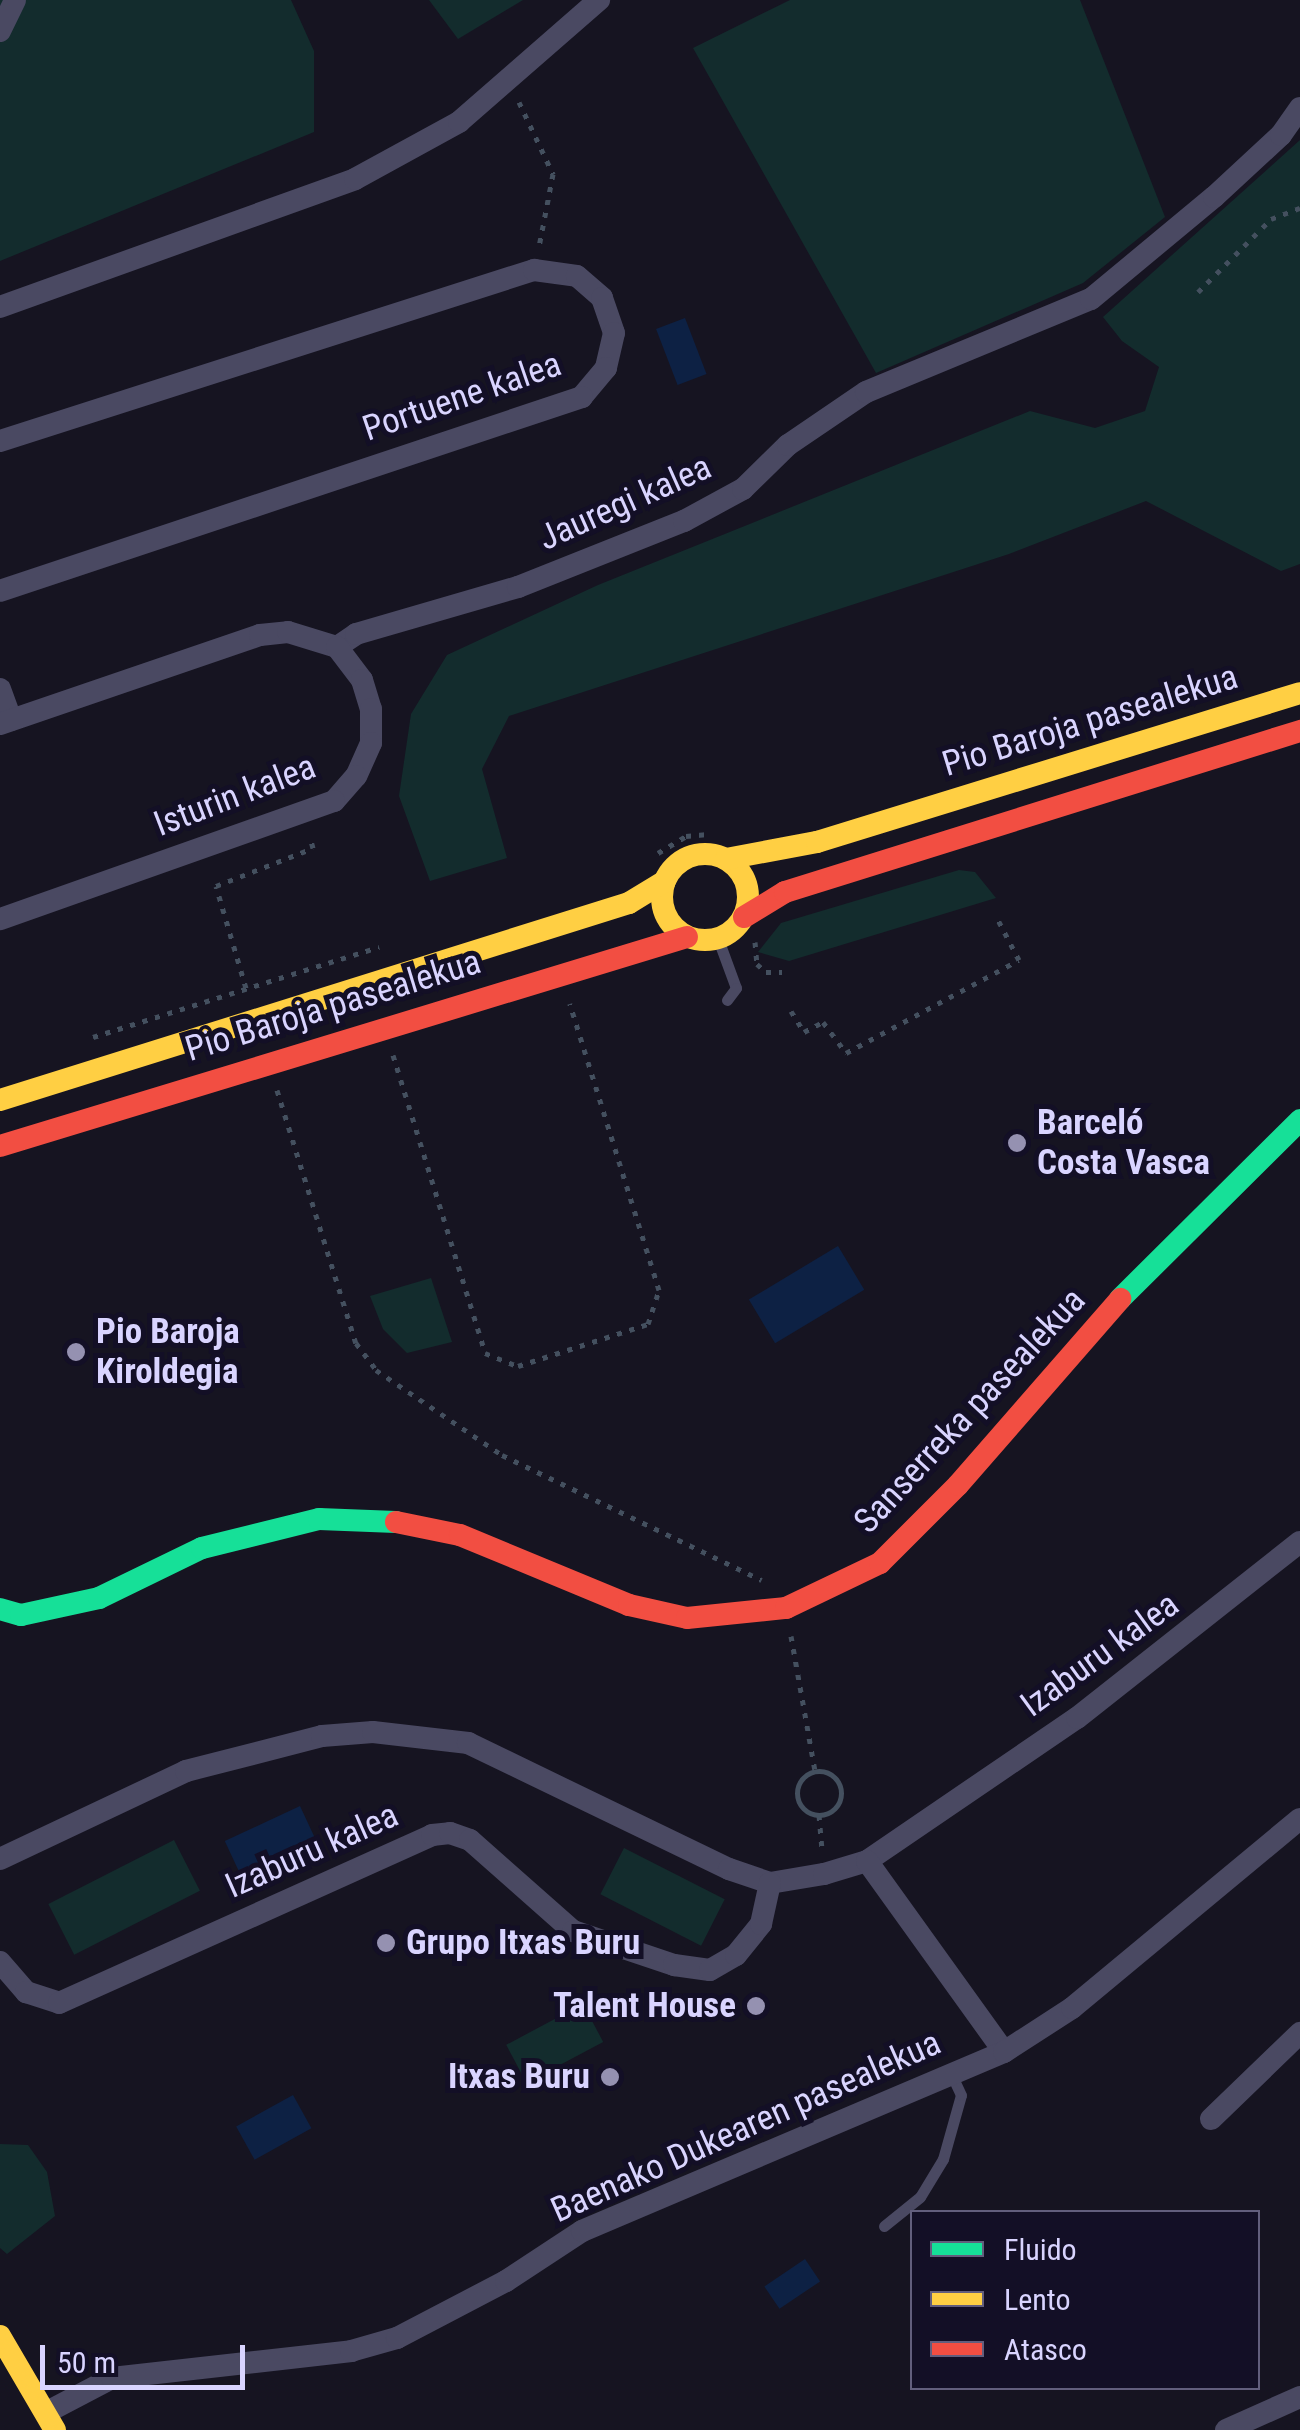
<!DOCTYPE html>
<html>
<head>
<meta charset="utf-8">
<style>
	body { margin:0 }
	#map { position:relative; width:1300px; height:2430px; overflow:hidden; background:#161421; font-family:"Roboto Condensed",sans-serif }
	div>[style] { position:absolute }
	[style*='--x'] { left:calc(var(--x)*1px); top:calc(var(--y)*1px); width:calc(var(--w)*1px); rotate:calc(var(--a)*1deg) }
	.green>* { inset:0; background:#132c2d; transform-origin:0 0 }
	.water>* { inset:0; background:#0d2144; transform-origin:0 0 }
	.path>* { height:5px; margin-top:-2.5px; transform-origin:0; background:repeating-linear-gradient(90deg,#44505f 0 5px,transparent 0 13px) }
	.path>.ring { margin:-2.5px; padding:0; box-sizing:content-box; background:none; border:5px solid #44505f; border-radius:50% }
	.lane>* { height:11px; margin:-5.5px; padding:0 5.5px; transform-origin:5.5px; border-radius:5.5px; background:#4a4962 }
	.street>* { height:22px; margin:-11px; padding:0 11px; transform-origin:11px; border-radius:11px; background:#4a4962 }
	.fast>* { height:22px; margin:-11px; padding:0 11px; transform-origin:11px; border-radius:11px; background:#16e098 }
	.slow>* { height:22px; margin:-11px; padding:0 11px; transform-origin:11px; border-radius:11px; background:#ffcf43 }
	.slow>.ring { margin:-11px; padding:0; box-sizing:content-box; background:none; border:22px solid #ffcf43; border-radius:50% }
	.jam>* { height:22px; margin:-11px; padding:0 11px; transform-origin:11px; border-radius:11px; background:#f24e42 }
	.dots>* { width:28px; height:28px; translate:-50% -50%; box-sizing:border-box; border:5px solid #130f26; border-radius:50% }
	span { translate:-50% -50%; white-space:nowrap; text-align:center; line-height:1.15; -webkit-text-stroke:10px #130f26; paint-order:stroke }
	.street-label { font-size:35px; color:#d9d4ff }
	.poi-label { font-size:35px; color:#d9d4ff; font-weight:700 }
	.left { translate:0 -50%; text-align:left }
	.right { translate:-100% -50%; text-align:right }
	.legend { position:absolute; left:910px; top:2210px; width:350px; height:180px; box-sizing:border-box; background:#130f26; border:2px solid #625e7d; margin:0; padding:12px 18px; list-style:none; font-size:30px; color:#d9d4ff }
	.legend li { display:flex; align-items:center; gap:20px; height:50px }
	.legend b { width:50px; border:2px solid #625e7d }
	.scale { position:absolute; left:40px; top:2345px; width:205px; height:45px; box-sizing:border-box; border:5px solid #d9d4ff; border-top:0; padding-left:12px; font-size:30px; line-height:35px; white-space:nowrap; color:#d9d4ff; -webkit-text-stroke:8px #130f26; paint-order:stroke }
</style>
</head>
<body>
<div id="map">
	<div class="green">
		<div style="clip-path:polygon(0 0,291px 0,314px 51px,314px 132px,0 261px)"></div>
		<div style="clip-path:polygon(429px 0,523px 0,458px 39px)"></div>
		<div style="clip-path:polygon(790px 0,1080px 0,1165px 217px,1083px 283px,876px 373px,693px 48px)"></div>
		<div style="clip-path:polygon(1300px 140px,1300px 564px,1281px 571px,1146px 501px,1009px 554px,509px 716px,482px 769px,507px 858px,430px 881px,399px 796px,411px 714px,447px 655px,598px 585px,1030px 411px,1095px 428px,1145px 411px,1159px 367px,1122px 341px,1103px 317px)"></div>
		<div style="clip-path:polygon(959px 870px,975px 872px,996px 898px,789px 961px,758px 952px,781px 923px)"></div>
		<div style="clip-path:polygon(431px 1278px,452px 1342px,407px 1353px,383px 1329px,370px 1296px)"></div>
		<div style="left:174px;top:1840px;width:57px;height:141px;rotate:63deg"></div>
		<div style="left:624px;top:1848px;width:113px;height:52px;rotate:27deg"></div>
		<div style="left:583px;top:2004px;width:43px;height:87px;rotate:62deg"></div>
		<div style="clip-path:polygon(0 2144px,28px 2145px,47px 2172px,55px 2216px,7px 2254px,0 2248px)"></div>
	</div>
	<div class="water">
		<div style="left:685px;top:318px;width:60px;height:31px;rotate:69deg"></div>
		<div style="left:838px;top:1246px;width:51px;height:104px;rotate:59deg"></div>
		<div style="left:300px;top:1806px;width:43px;height:83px;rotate:65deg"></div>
		<div style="left:293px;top:2095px;width:38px;height:65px;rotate:61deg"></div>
		<div style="left:805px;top:2259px;width:27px;height:49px;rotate:56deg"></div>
	</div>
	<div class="path">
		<div style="--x:519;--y:102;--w:80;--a:64.7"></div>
		<div style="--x:553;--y:174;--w:74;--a:100.9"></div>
		<div style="--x:1198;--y:292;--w:103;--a:-45"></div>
		<div style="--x:1271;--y:219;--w:31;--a:-21"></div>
		<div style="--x:658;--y:853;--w:33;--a:-31"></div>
		<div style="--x:686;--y:836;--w:25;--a:-5"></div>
		<div style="--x:755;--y:942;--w:22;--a:85"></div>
		<div style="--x:757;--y:964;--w:12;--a:42"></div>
		<div style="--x:766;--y:972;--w:16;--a:0"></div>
		<div style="--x:246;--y:988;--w:106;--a:-106.4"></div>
		<div style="--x:216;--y:886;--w:104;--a:-21.4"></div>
		<div style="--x:313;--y:848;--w:11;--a:-105"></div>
		<div style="--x:791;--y:1011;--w:25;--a:58"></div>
		<div style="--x:804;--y:1032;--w:21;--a:-28"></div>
		<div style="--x:823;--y:1022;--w:39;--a:53"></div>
		<div style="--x:846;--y:1053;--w:196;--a:-28.3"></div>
		<div style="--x:1019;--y:960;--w:50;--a:-117.6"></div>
		<div style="--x:93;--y:1037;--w:300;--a:-17.5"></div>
		<div style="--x:393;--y:1055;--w:312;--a:72.8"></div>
		<div style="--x:485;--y:1353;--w:35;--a:22"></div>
		<div style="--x:518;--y:1366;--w:137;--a:-17.9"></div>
		<div style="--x:648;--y:1324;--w:36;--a:-72"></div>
		<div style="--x:659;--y:1290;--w:300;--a:-107.3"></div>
		<div style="--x:277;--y:1090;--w:265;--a:72.7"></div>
		<div style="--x:356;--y:1343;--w:34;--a:53"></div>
		<div style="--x:376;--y:1370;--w:152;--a:34"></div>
		<div style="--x:502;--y:1455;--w:288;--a:25.7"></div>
		<div style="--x:791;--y:1636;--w:137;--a:79.9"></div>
		<div class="ring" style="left:797px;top:1771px;width:39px;height:39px"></div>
		<div style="--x:819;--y:1815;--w:37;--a:85"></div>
	</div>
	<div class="lane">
		<div style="--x:718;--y:939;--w:52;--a:69.8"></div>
		<div style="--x:736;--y:988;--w:15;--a:127"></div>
		<div style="--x:884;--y:2226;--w:46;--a:-38.9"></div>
		<div style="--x:920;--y:2197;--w:44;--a:-58.8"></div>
		<div style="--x:943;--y:2159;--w:66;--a:-74.3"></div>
		<div style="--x:961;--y:2095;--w:21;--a:-115"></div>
	</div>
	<div class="street">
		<div style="--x:0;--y:31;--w:34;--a:-64"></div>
		<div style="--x:0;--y:307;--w:377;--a:-19.8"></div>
		<div style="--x:355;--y:179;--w:119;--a:-28.7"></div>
		<div style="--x:459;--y:122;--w:186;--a:-41.1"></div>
		<div style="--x:0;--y:441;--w:561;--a:-17.76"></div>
		<div style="--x:534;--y:270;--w:43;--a:7.9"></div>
		<div style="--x:577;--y:276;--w:33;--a:41"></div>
		<div style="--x:602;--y:298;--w:37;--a:71"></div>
		<div style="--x:614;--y:333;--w:36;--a:103"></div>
		<div style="--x:606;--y:368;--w:38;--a:130"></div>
		<div style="--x:582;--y:397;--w:613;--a:161.57"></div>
		<div style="--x:337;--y:647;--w:23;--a:-34"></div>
		<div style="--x:356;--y:634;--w:169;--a:-16.2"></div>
		<div style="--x:518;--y:587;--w:179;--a:-21.7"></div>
		<div style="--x:684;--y:521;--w:67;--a:-28.5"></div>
		<div style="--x:743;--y:489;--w:63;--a:-44.4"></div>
		<div style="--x:788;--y:445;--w:94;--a:-34.2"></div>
		<div style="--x:866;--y:392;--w:243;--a:-22.5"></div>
		<div style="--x:1091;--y:299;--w:160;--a:-39.7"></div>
		<div style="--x:1214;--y:197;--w:91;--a:-42.8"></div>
		<div style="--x:1281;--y:135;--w:33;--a:-55"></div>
		<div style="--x:0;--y:689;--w:33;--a:70"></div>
		<div style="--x:0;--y:724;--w:275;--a:-18.9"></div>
		<div style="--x:260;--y:635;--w:28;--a:-6"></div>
		<div style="--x:288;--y:632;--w:51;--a:17"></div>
		<div style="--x:337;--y:647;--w:41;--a:52.9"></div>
		<div style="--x:362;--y:680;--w:30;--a:73"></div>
		<div style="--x:371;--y:709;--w:34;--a:90"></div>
		<div style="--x:371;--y:743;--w:36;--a:114"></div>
		<div style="--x:356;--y:776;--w:33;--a:131"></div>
		<div style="--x:334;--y:801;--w:354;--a:160.5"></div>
		<div style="--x:0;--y:1859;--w:206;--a:-25.3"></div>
		<div style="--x:186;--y:1771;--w:140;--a:-14.4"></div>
		<div style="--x:322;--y:1736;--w:51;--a:-4.5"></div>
		<div style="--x:373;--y:1732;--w:96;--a:6.6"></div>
		<div style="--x:468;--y:1743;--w:290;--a:25.8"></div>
		<div style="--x:729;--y:1869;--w:43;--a:18.9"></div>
		<div style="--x:770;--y:1883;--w:55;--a:-9.5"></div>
		<div style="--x:824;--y:1874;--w:45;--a:-16.8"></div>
		<div style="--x:867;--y:1861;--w:254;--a:-34.3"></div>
		<div style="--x:1077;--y:1718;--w:284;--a:-38.3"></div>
		<div style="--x:867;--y:1861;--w:235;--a:54.3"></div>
		<div style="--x:0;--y:1962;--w:40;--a:49"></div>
		<div style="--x:26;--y:1992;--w:35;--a:18"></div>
		<div style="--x:59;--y:2003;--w:409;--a:-24.2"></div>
		<div style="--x:432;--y:1835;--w:18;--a:-6"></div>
		<div style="--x:450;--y:1833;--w:21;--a:19"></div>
		<div style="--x:470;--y:1840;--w:137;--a:41.5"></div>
		<div style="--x:573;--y:1931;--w:107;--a:18.6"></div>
		<div style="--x:674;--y:1965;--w:36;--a:8"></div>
		<div style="--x:710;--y:1970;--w:30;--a:-30"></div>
		<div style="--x:736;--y:1955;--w:40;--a:-51"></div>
		<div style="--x:761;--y:1924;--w:42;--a:-77.6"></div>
		<div style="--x:1211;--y:2119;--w:124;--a:-44"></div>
		<div style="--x:49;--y:2411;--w:71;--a:-27.6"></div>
		<div style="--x:112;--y:2378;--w:241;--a:-6.4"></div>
		<div style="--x:351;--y:2351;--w:48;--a:-15.8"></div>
		<div style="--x:397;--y:2338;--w:123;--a:-27.6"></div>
		<div style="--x:506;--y:2281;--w:91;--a:-33.3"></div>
		<div style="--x:582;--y:2231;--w:458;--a:-23"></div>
		<div style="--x:1004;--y:2052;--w:81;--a:-32.9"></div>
		<div style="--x:1072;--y:2008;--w:296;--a:-39.7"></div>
		<div style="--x:1226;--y:2430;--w:81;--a:-24"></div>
	</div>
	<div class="fast">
		<div style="--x:1120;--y:1299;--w:254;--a:-44.8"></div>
		<div style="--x:0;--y:1609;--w:22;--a:16"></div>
		<div style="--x:21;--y:1615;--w:80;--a:-12.3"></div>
		<div style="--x:99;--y:1598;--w:114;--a:-25.9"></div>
		<div style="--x:202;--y:1548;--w:121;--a:-13.9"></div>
		<div style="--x:319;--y:1519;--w:77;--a:2.2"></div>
	</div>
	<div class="slow">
		<div class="ring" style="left:662px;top:854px;width:64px;height:64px"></div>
		<div style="--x:726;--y:859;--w:93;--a:-10.6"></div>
		<div style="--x:817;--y:842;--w:505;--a:-17.14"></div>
		<div style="--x:0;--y:1100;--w:659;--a:-17.39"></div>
		<div style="--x:629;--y:903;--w:42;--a:-31.4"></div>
		<div style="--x:0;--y:2336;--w:109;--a:59.7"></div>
	</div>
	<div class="jam">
		<div style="--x:744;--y:917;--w:48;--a:-31.4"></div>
		<div style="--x:785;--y:892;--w:540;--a:-17.36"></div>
		<div style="--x:0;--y:1146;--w:718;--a:-16.92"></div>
		<div style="--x:396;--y:1522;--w:65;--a:11.5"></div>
		<div style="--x:460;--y:1535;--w:183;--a:22.5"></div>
		<div style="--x:629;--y:1605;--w:59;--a:12.6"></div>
		<div style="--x:687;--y:1618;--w:100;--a:-5.8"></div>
		<div style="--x:786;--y:1608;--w:104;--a:-25.6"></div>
		<div style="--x:880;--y:1563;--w:110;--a:-45"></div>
		<div style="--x:958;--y:1485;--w:247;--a:-48.9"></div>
	</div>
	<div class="dots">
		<div style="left:1017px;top:1143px;background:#9591b1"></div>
		<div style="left:76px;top:1352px;background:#9591b1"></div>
		<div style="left:386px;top:1943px;background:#9591b1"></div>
		<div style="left:756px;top:2006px;background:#9591b1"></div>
		<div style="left:610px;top:2077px;background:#9591b1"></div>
	</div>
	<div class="street-label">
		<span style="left:462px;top:397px;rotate:-19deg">Portuene kalea</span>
		<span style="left:625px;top:503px;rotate:-24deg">Jauregi kalea</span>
		<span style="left:1090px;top:721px;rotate:-17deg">Pio Baroja pasealekua</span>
		<span style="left:235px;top:796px;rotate:-21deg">Isturin kalea</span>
		<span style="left:333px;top:1006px;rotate:-17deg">Pio Baroja pasealekua</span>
		<span style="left:970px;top:1411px;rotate:-47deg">Sanserreka pasealekua</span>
		<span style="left:1100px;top:1655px;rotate:-36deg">Izaburu kalea</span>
		<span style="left:312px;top:1851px;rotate:-24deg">Izaburu kalea</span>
		<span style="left:746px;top:2127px;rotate:-24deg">Baenako Dukearen pasealekua</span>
	</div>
	<div class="poi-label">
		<span class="left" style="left:1037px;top:1143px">Barceló<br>Costa Vasca</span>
		<span class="left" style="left:96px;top:1352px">Pio Baroja<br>Kiroldegia</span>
		<span class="left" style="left:406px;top:1943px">Grupo Itxas Buru</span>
		<span class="right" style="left:736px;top:2006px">Talent House</span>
		<span class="right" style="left:590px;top:2077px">Itxas Buru</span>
	</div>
	<ul class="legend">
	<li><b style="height:12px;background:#16e098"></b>Fluido</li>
	<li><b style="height:12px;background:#ffcf43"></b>Lento</li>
	<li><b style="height:12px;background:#f24e42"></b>Atasco</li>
	</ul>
	<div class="scale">50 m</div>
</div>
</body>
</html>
